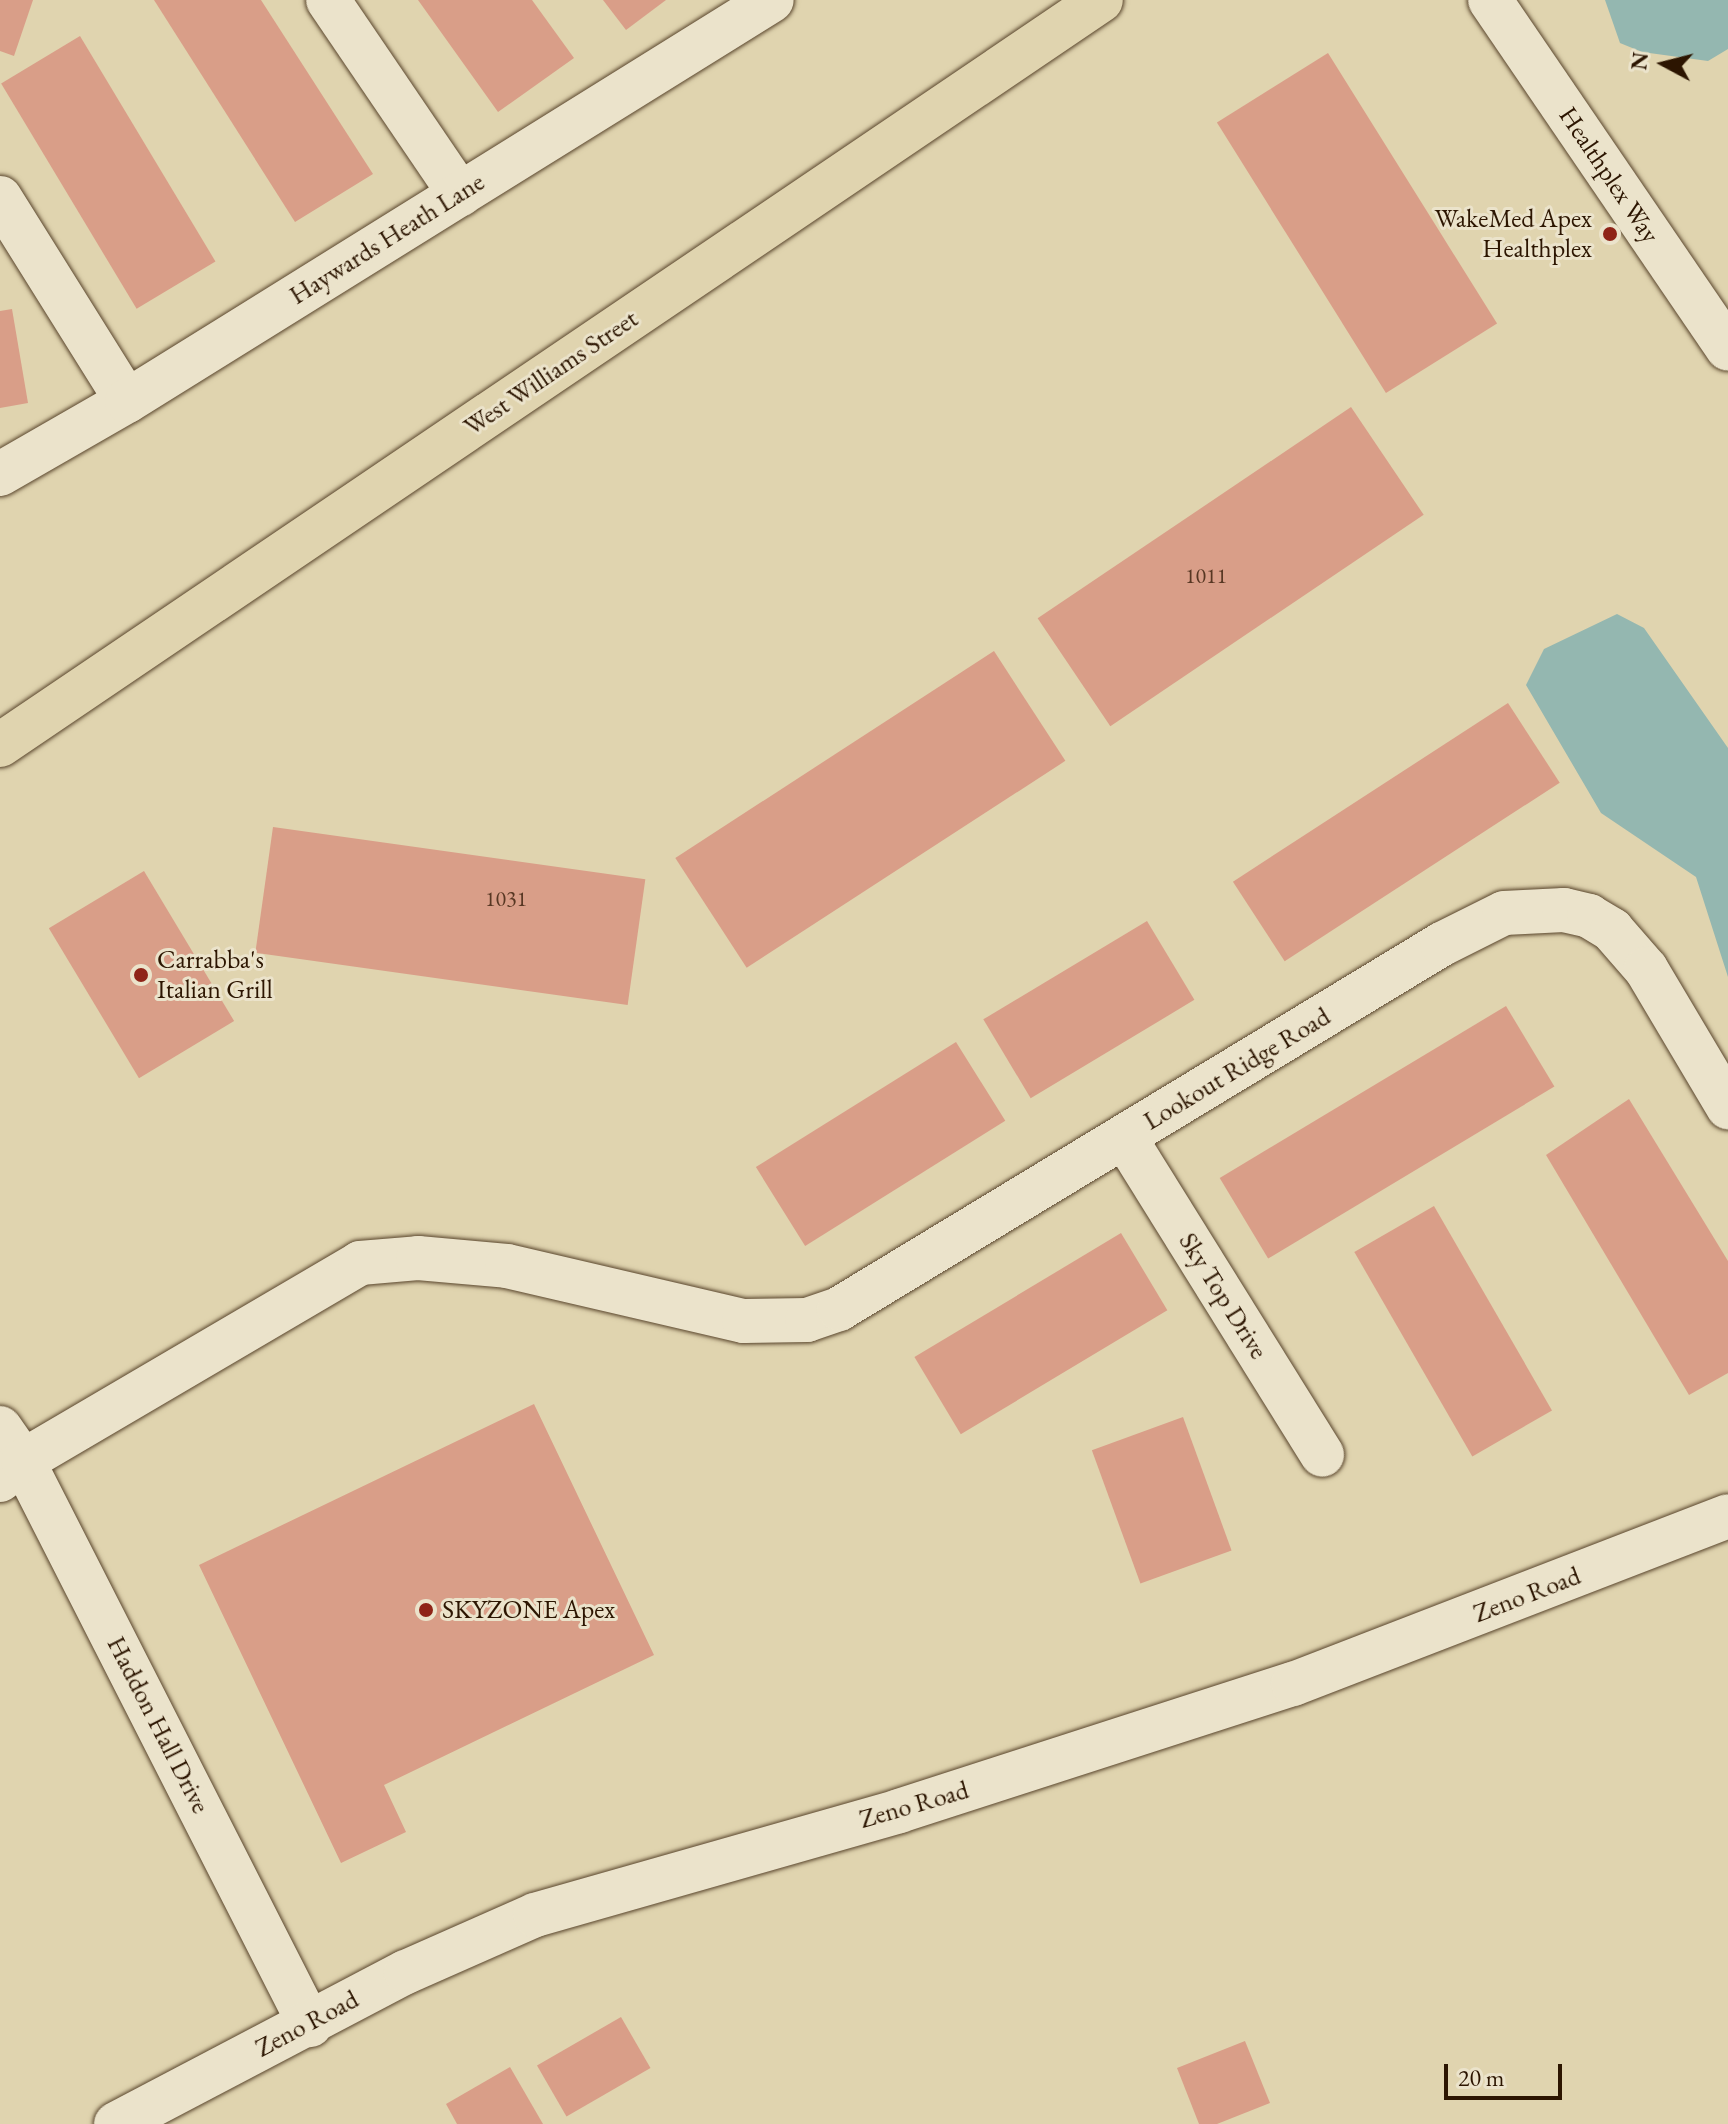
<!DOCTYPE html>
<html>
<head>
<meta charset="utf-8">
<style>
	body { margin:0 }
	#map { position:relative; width:1728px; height:2124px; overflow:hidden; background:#e0d4af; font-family:"EB Garamond",serif }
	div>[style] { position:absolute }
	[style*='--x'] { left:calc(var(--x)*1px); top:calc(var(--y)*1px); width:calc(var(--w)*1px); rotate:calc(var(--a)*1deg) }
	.water>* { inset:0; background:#94b7b0 }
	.building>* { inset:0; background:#d99e88; transform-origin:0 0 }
	.roads { filter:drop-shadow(0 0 2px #59452c) drop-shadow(0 0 2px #59452c) }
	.minor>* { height:44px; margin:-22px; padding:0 22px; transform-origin:22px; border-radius:22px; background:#ebe3cb }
	.major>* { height:44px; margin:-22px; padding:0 22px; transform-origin:22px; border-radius:22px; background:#e0d4af }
	.dots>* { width:22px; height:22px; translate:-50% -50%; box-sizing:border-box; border:4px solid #ebe3cb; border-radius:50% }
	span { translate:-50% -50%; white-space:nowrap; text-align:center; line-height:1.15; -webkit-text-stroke:6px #ebe3cb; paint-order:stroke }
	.number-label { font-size:22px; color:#573723 }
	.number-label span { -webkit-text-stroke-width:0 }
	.street-label { font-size:26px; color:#2c1501 }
	.poi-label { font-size:26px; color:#2c1501 }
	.right { translate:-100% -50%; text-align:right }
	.left { translate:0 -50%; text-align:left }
	.north { position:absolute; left:1624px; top:24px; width:80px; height:80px; -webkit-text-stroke:6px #ebe3cb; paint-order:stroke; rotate:277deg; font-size:22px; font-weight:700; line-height:32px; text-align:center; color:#2c1501 }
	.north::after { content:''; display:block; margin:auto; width:28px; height:36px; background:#2c1501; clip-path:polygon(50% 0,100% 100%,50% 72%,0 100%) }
	.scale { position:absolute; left:1444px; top:2064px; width:118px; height:36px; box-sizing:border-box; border:4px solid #2c1501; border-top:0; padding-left:10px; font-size:24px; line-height:28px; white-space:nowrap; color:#2c1501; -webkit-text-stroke:6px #ebe3cb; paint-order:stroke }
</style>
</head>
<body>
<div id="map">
	<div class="water">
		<div style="clip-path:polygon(1605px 0,1728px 0,1728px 49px,1708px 61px,1642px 52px,1620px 43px)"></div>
		<div style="clip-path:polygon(1617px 614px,1644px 628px,1728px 748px,1728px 977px,1696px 877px,1601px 813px,1526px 685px,1544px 649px)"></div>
	</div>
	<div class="building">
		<div style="clip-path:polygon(0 0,33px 0,14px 56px,0 51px)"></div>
		<div style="clip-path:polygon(154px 0,261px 0,373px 174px,295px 222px)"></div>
		<div style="clip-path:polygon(418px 0,532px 0,574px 58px,498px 112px)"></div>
		<div style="clip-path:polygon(603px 0,666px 0,626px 30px)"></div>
		<div style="left:80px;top:36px;width:263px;height:92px;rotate:59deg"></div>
		<div style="left:1328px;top:53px;width:319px;height:131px;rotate:58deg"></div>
		<div style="clip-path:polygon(12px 309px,28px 403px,0 408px,0 311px)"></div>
		<div style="left:1351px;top:407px;width:130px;height:378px;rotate:56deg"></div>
		<div style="left:994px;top:651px;width:131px;height:380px;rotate:57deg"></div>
		<div style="left:1508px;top:703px;width:95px;height:328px;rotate:57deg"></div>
		<div style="left:273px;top:827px;width:376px;height:127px;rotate:8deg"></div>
		<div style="left:144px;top:871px;width:175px;height:111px;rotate:59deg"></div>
		<div style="left:1147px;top:921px;width:92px;height:191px;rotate:59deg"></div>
		<div style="left:1506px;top:1006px;width:94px;height:334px;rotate:59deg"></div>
		<div style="left:956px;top:1042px;width:93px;height:236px;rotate:58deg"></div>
		<div style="clip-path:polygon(1629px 1099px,1728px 1261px,1728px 1373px,1689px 1395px,1546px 1155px)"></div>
		<div style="left:1434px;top:1206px;width:236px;height:92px;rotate:60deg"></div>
		<div style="left:1121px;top:1233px;width:90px;height:241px;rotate:59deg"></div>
		<div style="clip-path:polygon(534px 1404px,654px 1655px,384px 1785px,406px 1832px,341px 1863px,199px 1565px)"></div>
		<div style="left:1183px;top:1417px;width:142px;height:97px;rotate:70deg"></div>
		<div style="left:621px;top:2017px;width:59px;height:97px;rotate:60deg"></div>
		<div style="clip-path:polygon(1245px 2041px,1270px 2103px,1217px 2124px,1199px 2124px,1177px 2068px)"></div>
		<div style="clip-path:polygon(510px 2067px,543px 2124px,457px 2124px,446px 2104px)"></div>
	</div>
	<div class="roads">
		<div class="minor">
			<div style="--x:328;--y:0;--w:235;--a:55.8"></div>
			<div style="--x:1490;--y:0;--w:422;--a:55.7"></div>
			<div style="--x:0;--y:198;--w:239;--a:58"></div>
			<div style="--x:0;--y:474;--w:146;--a:-29.9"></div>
			<div style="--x:127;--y:401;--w:759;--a:-31.87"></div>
			<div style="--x:1125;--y:1138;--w:373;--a:58.1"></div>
			<div style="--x:0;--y:1428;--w:40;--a:55.1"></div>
			<div style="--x:23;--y:1461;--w:633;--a:63.03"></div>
			<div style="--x:0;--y:1480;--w:30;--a:-40"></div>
			<div style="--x:23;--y:1461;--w:391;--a:-30.4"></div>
			<div style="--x:360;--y:1263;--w:58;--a:-4.9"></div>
			<div style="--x:418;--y:1258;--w:89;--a:5.1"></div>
			<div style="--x:507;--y:1266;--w:243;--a:13.1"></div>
			<div style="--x:744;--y:1321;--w:63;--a:-0.9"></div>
			<div style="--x:807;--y:1320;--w:34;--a:-19"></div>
			<div style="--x:839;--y:1309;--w:705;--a:-31.19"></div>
			<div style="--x:1442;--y:944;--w:69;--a:-26.6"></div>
			<div style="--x:1504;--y:913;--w:60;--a:-2.9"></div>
			<div style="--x:1564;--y:910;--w:26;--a:13"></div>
			<div style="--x:1589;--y:916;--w:27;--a:31"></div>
			<div style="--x:1612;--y:930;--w:52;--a:48.9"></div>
			<div style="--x:1646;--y:969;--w:161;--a:59.3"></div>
			<div style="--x:116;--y:2124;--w:327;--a:-27.7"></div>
			<div style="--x:406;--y:1972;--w:141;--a:-23.8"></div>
			<div style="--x:535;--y:1915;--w:379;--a:-15.9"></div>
			<div style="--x:899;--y:1811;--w:414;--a:-17.9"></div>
			<div style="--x:1293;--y:1684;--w:466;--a:-21.1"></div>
		</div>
		<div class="major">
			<div style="--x:0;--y:745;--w:1329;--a:-34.08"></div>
		</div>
	</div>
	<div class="dots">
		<div style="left:1610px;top:234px;background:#8f2418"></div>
		<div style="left:141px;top:975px;background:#8f2418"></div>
		<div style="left:426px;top:1610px;background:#8f2418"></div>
	</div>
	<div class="number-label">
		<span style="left:1206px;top:576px">1011</span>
		<span style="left:506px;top:899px">1031</span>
	</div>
	<div class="street-label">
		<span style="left:1609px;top:175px;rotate:56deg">Healthplex Way</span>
		<span style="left:387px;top:239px;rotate:-32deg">Haywards Heath Lane</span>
		<span style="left:551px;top:373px;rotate:-34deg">West Williams Street</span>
		<span style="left:1237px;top:1069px;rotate:-31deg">Lookout Ridge Road</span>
		<span style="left:1223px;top:1296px;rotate:58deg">Sky Top Drive</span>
		<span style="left:1527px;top:1595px;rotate:-21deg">Zeno Road</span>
		<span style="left:158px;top:1725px;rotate:63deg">Haddon Hall Drive</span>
		<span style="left:914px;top:1805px;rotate:-16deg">Zeno Road</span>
		<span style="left:307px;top:2024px;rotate:-28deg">Zeno Road</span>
	</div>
	<div class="poi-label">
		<span class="right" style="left:1592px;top:234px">WakeMed Apex<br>Healthplex</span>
		<span class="left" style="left:157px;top:975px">Carrabba's<br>Italian Grill</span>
		<span class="left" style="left:442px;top:1610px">SKYZONE Apex</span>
	</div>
	<div class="north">N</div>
	<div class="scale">20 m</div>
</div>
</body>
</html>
